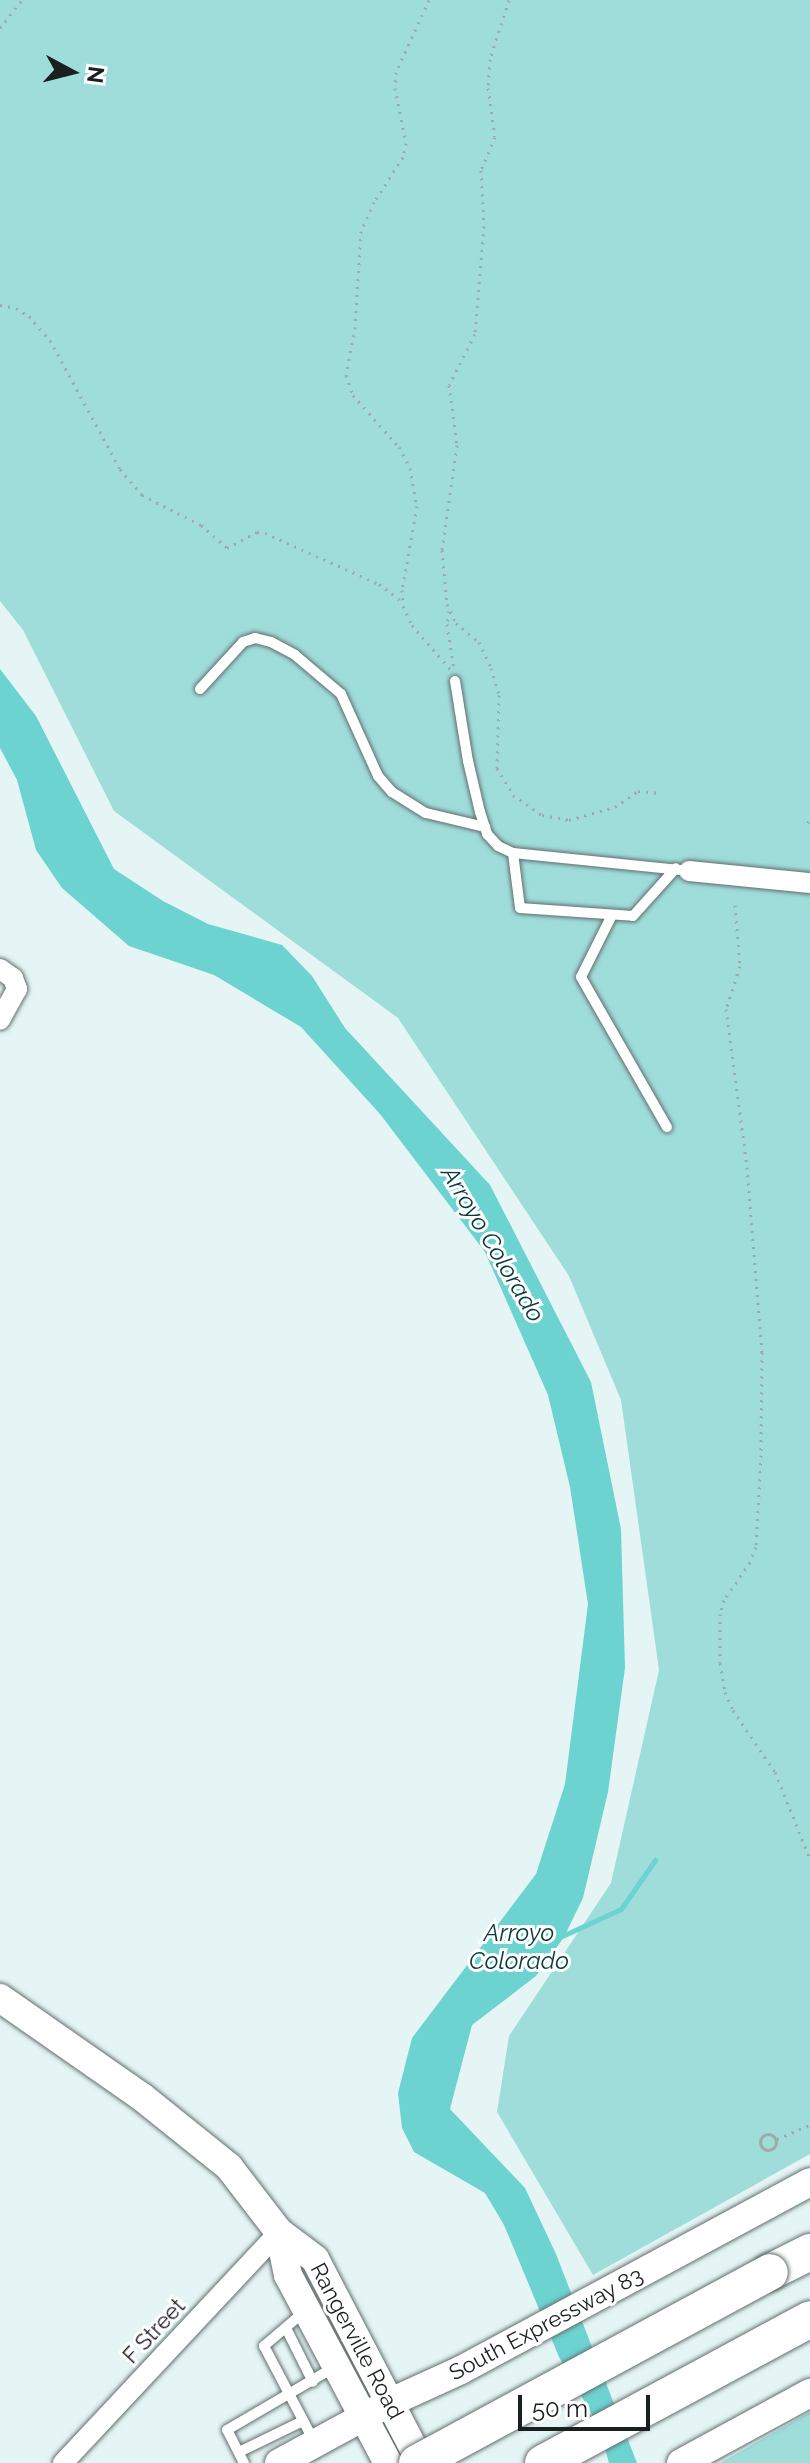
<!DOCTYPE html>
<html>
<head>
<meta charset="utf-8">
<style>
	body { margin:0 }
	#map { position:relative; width:810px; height:2463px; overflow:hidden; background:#e5f5f5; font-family:Raleway,sans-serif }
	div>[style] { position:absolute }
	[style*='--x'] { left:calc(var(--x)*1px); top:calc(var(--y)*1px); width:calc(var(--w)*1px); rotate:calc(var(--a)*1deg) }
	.green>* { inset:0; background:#9fdddb }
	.water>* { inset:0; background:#6dd3d1 }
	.stream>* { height:5px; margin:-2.5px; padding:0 2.5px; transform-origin:2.5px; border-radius:2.5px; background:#6dd3d1 }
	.path>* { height:3px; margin-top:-1.5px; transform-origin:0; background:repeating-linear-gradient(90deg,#9eaaaa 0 2px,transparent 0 8px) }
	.path>.ring { margin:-1.5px; padding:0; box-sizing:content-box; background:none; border:3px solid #9eaaaa; border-radius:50% }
	.roads { filter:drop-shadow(0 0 2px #616f6e) drop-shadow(0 0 2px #616f6e) }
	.lane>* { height:10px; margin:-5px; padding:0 5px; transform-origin:5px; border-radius:5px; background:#fff }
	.street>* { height:20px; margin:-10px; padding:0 10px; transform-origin:10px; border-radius:10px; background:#fff }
	.secondary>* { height:28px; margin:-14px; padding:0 14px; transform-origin:14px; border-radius:14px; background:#fff }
	.highway>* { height:36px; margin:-18px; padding:0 18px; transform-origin:18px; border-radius:18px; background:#fff }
	.bridges { filter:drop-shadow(0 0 2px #616f6e) drop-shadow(0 0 2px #616f6e) }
	.highway-bridge>* { height:36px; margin:-18px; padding:0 18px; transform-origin:18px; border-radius:18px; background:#fff }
	span { translate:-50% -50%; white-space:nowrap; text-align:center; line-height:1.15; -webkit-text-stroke:6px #fff; paint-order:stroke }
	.street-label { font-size:22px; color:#1a1f1f }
	.water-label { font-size:24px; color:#083b3a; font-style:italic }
	.north { position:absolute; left:32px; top:32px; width:80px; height:80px; -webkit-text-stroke:6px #fff; paint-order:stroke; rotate:97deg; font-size:22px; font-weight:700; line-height:32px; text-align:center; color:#1a1f1f }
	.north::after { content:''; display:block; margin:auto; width:28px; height:36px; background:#1a1f1f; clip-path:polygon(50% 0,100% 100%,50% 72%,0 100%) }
	.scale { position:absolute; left:518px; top:2395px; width:132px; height:36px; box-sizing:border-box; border:4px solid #1a1f1f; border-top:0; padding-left:10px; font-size:24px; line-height:28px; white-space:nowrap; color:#1a1f1f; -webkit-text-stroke:6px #fff; paint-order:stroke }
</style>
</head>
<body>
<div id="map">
	<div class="green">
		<div style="clip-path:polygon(0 0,810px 0,810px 2154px,593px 2275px,497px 2112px,509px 2036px,611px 1883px,659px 1670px,621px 1400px,569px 1276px,398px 1018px,114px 811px,23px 630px,0 601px)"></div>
		<div style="clip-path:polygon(810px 2412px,810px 2463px,720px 2463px)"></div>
	</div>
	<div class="water">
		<div style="clip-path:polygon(0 669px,36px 716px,114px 869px,163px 901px,208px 924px,282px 945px,312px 976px,345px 1028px,490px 1185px,591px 1382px,621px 1529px,625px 1668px,608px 1792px,583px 1898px,564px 1937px,536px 1976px,472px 2025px,450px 2109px,525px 2188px,556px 2254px,637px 2463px,609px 2463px,598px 2425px,559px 2357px,504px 2225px,485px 2193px,414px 2152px,402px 2128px,398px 2093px,412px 2038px,536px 1874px,565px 1784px,588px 1604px,570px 1487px,548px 1395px,485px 1252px,380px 1114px,301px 1027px,214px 975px,129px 946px,62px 888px,36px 850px,17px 780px,0 748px)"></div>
	</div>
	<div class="stream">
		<div style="--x:560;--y:1937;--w:67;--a:-24.7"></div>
		<div style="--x:621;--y:1909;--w:60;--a:-55.2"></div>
	</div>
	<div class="path">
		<div style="--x:429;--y:0;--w:79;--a:114.6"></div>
		<div style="--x:396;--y:72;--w:16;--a:94"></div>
		<div style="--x:395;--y:88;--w:56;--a:78.7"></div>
		<div style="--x:406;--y:143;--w:14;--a:102"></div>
		<div style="--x:403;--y:157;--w:54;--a:122.8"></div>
		<div style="--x:374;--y:202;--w:32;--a:114"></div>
		<div style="--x:361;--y:231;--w:96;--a:93.6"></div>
		<div style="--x:355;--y:327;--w:49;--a:100.6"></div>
		<div style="--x:346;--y:375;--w:21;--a:71"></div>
		<div style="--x:353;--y:395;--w:69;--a:48.5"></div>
		<div style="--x:399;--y:447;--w:24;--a:62"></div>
		<div style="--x:410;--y:468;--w:39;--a:80"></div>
		<div style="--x:417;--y:506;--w:85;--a:100.1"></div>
		<div style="--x:402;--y:590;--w:16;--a:86"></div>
		<div style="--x:403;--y:606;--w:21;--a:65"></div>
		<div style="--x:412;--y:625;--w:58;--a:49.2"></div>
		<div style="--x:509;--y:0;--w:62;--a:107.9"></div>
		<div style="--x:490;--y:59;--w:29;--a:94"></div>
		<div style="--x:488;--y:88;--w:49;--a:81.9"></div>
		<div style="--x:495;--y:137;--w:36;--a:113"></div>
		<div style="--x:481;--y:170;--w:56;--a:86.9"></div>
		<div style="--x:484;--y:226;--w:108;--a:94.8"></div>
		<div style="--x:475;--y:334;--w:57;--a:117"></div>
		<div style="--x:449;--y:385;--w:61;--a:82.4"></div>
		<div style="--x:457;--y:445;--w:106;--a:98.1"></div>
		<div style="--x:442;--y:550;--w:54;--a:84.7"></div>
		<div style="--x:447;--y:604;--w:21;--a:65"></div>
		<div style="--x:456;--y:623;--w:30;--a:40"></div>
		<div style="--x:479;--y:642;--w:29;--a:65"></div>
		<div style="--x:491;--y:668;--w:28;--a:73"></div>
		<div style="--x:499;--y:695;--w:73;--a:91.6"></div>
		<div style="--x:497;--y:768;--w:31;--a:59"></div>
		<div style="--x:513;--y:795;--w:35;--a:35"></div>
		<div style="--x:542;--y:815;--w:27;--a:10"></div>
		<div style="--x:569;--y:820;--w:48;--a:-15.8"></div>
		<div style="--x:615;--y:807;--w:28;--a:-35"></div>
		<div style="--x:638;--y:791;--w:23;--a:5"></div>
		<div style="--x:0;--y:28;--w:36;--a:-52"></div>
		<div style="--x:0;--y:305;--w:16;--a:11"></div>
		<div style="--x:16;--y:308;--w:15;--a:32"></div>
		<div style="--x:29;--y:316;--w:32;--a:49"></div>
		<div style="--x:50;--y:340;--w:147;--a:61.5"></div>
		<div style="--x:120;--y:469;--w:34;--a:50"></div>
		<div style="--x:142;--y:495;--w:66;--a:27"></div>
		<div style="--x:201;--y:525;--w:35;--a:41"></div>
		<div style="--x:227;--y:548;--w:34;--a:-28"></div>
		<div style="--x:257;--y:532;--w:8;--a:7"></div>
		<div style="--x:265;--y:533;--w:125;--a:24.1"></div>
		<div style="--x:379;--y:584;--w:30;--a:37"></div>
		<div style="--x:449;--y:611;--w:13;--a:99"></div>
		<div style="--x:447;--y:624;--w:47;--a:81.3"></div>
		<div style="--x:808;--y:823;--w:6;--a:-72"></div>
		<div style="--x:735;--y:905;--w:61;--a:85.3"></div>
		<div style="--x:740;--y:966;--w:45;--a:108"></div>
		<div style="--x:726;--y:1009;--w:159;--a:82.4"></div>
		<div style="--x:747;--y:1167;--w:186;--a:85.4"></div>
		<div style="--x:762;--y:1352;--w:103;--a:90.6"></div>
		<div style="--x:761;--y:1455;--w:92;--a:93.1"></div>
		<div style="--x:756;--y:1547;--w:16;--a:112"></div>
		<div style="--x:750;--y:1562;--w:46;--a:124.4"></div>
		<div style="--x:724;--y:1600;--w:15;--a:106"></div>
		<div style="--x:720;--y:1614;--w:49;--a:90"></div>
		<div style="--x:720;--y:1663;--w:29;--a:80"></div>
		<div style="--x:725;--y:1692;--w:20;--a:66"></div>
		<div style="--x:733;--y:1710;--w:75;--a:55.9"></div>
		<div style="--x:775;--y:1772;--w:94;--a:68.1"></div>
		<div class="ring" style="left:760px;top:2134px;width:13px;height:13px"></div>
		<div style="--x:777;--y:2139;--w:36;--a:-23"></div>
	</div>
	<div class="roads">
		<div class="lane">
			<div style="--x:455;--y:681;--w:81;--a:80.8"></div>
			<div style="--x:468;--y:761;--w:52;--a:76.8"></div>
			<div style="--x:480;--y:812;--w:23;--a:72"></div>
			<div style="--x:487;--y:834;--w:16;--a:47"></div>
			<div style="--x:498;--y:846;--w:17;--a:25"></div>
			<div style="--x:513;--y:853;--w:177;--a:5.8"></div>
			<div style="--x:200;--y:689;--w:64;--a:-47.5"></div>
			<div style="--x:243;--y:642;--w:13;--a:-18"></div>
			<div style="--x:255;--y:638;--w:16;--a:14"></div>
			<div style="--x:271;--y:642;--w:27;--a:28"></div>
			<div style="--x:295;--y:655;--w:60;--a:40.3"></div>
			<div style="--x:341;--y:694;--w:90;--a:65.7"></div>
			<div style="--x:378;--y:776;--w:21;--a:49"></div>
			<div style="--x:392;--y:792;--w:40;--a:32"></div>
			<div style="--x:426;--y:813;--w:61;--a:13.3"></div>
			<div style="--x:513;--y:853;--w:55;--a:82.7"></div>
			<div style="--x:520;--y:908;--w:113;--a:4"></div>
			<div style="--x:633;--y:916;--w:64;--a:-48.1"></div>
			<div style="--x:612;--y:915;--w:69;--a:116.6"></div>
			<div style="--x:581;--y:977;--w:173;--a:60.2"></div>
			<div style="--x:305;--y:2311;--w:54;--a:139.5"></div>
			<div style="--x:264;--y:2346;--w:110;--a:62.3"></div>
			<div style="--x:286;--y:2328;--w:60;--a:63.4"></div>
			<div style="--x:239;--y:2452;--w:71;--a:-25.8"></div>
			<div style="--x:244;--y:2463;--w:37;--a:-117"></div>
			<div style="--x:227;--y:2430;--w:125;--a:-30.3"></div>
		</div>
		<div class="street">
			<div style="--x:689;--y:871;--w:122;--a:5.7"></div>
			<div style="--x:0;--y:969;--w:16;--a:35"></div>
			<div style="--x:13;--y:978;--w:12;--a:70"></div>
			<div style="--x:17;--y:989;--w:35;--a:119"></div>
			<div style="--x:63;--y:2463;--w:316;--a:-46.9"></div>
		</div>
		<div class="secondary">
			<div style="--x:0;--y:1998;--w:173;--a:34.9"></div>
			<div style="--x:142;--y:2097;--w:112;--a:38.8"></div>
			<div style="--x:229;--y:2167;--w:82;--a:52.4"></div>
			<div style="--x:279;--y:2232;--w:44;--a:78.2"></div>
			<div style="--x:288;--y:2275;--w:213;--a:62"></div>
			<div style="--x:279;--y:2232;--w:45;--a:36.9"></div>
			<div style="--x:315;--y:2259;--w:230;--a:62.5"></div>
			<div style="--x:279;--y:2463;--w:128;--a:-28.6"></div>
			<div style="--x:391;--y:2402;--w:77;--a:-24.6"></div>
			<div style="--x:461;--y:2370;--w:396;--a:-28.3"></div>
			<div style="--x:681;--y:2463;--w:147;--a:-28.5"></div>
		</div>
		<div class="highway">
			<div style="--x:770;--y:2272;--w:45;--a:-26.6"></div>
			<div style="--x:543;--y:2463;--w:303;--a:-28.3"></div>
		</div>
	</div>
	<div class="bridges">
		<div class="highway-bridge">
			<div style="--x:417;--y:2463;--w:401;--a:-28.4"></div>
		</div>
	</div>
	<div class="street-label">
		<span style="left:546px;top:2324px;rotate:-28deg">South Expressway 83</span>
		<span style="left:154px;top:2331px;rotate:-47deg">F Street</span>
		<span style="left:357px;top:2341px;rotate:62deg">Rangerville Road</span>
	</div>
	<div class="water-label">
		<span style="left:493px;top:1244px;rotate:59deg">Arroyo Colorado</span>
		<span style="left:519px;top:1947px">Arroyo<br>Colorado</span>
	</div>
	<div class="north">N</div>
	<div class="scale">50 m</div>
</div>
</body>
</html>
